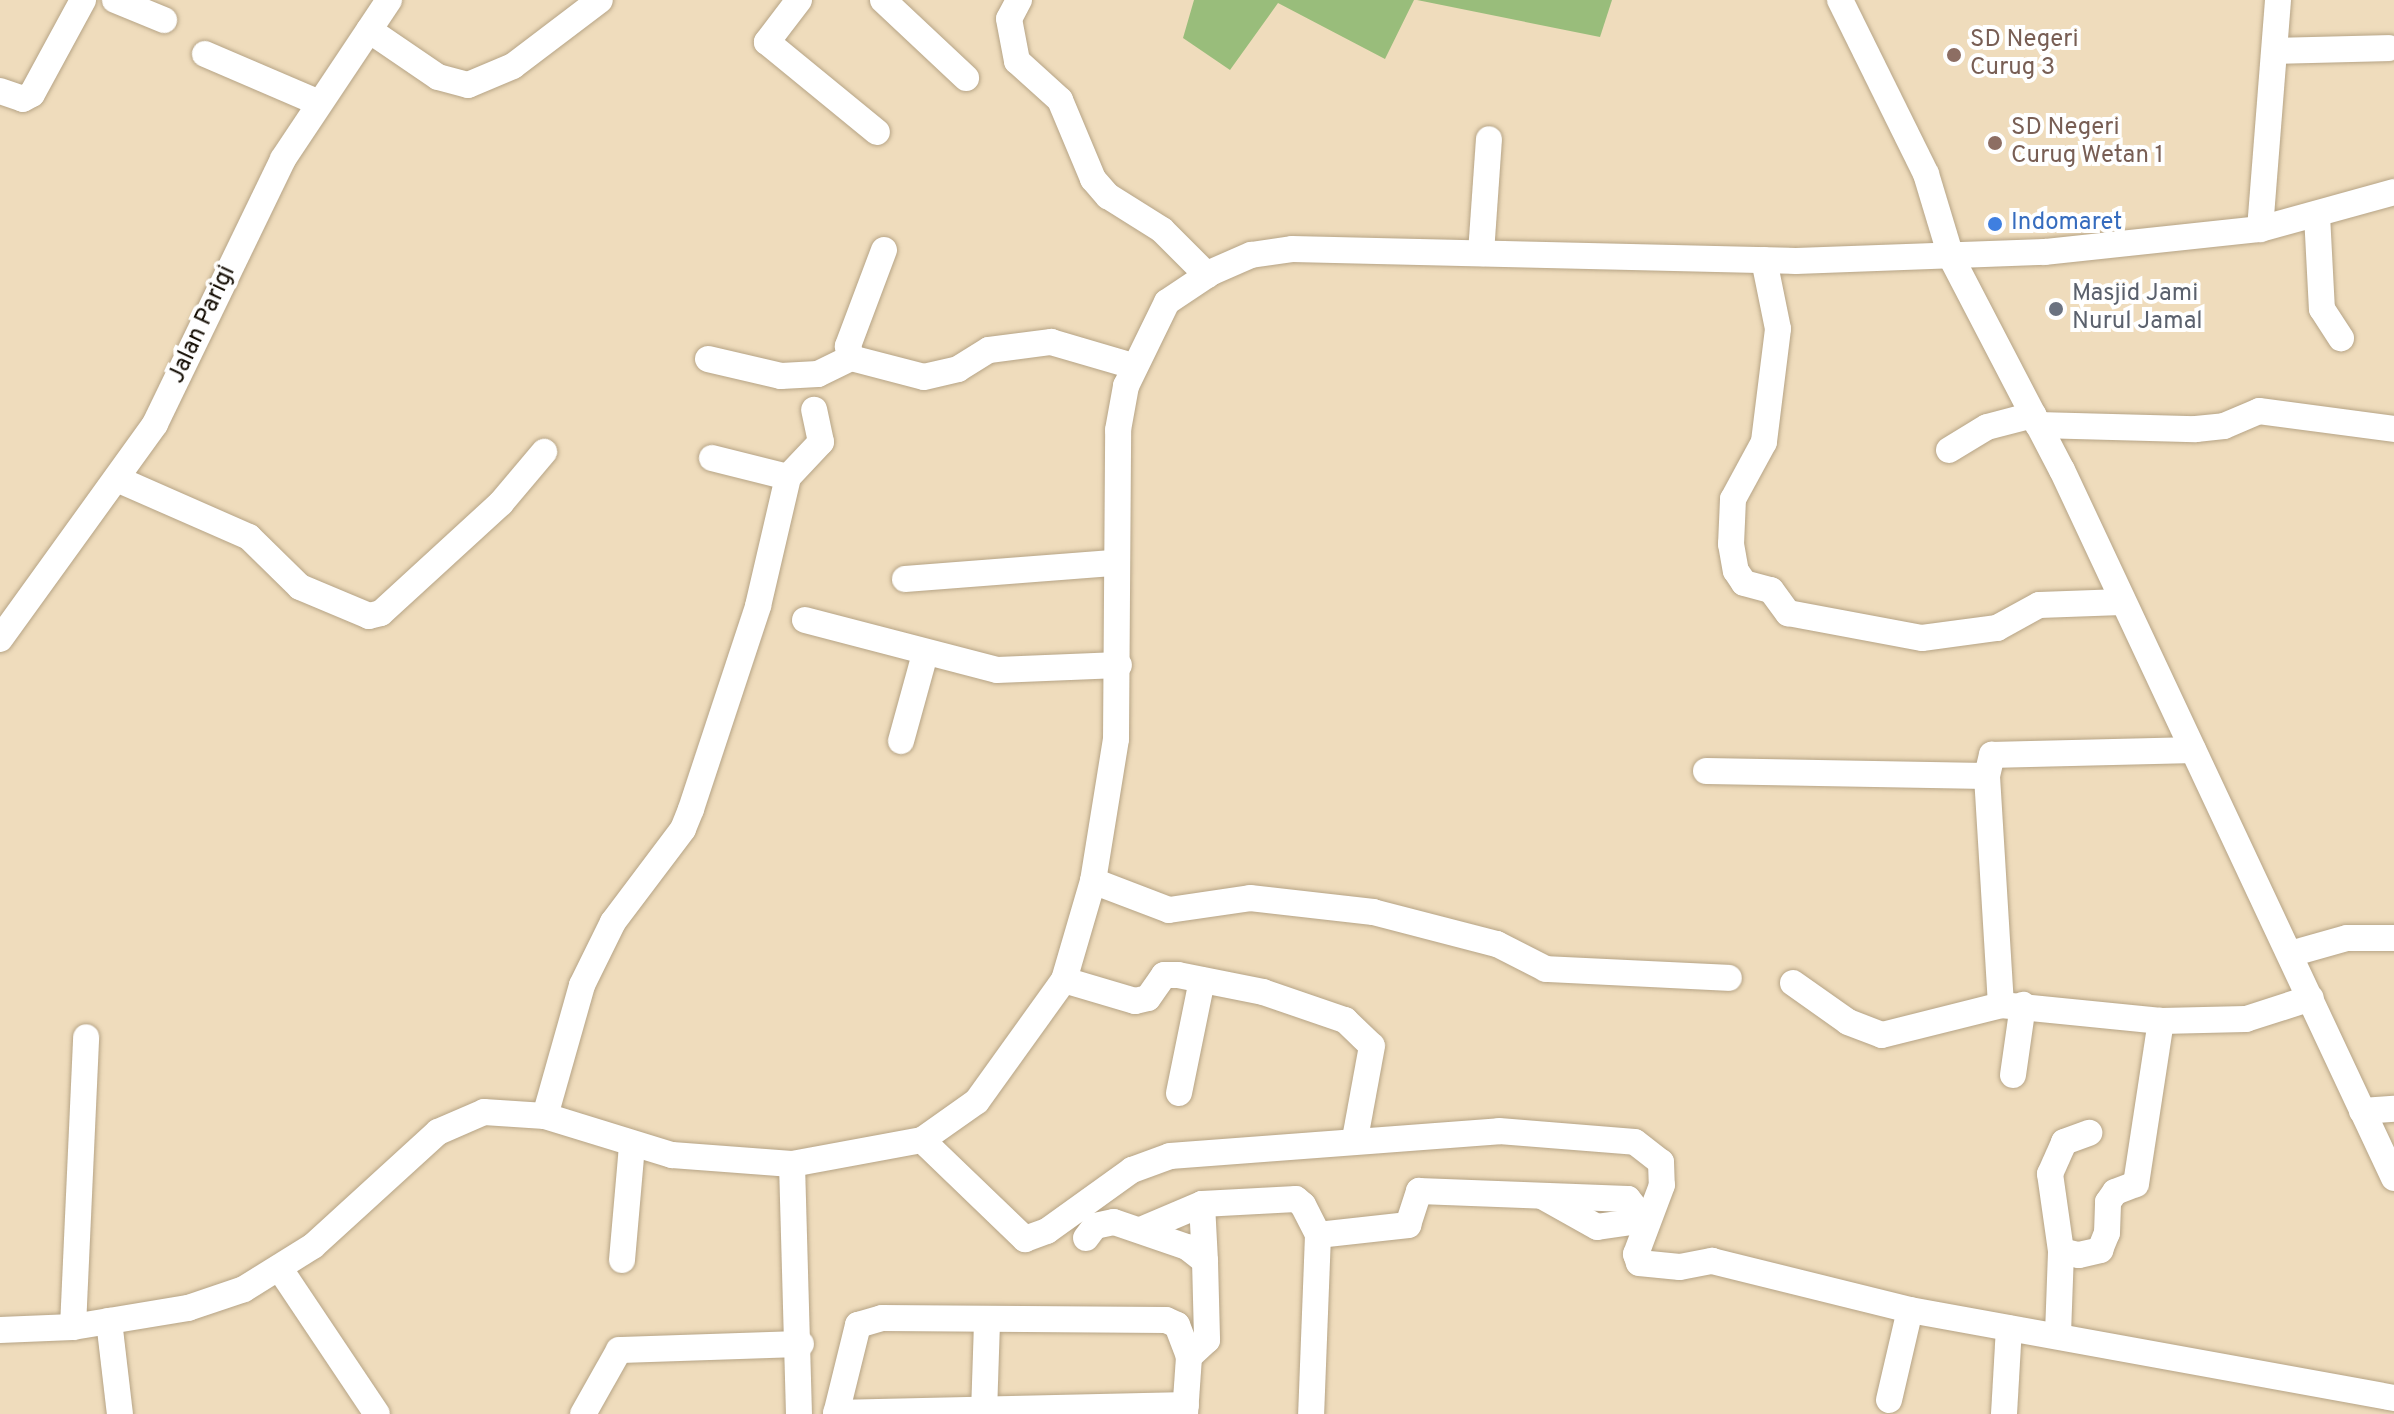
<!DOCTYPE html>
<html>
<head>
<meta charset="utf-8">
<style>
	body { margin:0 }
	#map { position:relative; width:2394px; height:1414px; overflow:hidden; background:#efdcbc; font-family:Overpass,sans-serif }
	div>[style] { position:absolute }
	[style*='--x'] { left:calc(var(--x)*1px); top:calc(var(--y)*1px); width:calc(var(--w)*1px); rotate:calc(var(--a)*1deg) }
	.green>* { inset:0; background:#99bd7b }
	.roads { filter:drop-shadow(0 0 2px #b6a486) drop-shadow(0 0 2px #b6a486) }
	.minor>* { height:26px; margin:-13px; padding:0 13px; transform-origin:13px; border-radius:13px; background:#fff }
	.dots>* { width:22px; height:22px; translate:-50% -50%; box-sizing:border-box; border:4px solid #fff; border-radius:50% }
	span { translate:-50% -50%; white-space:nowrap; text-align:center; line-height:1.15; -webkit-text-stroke:8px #fff; paint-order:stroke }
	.education-label { font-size:24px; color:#785e54 }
	.left { translate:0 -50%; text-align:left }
	.shop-label { font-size:24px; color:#366cbe }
	.worship-label { font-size:24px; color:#5b616d }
	.street-label { font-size:24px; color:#150e04 }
</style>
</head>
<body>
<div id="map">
	<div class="green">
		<div style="clip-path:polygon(1194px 0,1414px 0,1385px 59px,1278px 3px,1230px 70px,1183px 38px)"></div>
		<div style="clip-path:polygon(1417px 0,1612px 0,1600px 37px)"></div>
	</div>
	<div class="roads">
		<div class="minor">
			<div style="--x:115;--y:0;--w:53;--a:22.2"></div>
			<div style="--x:799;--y:0;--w:53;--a:127.3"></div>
			<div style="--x:767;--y:42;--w:142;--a:39.3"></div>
			<div style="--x:883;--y:0;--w:114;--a:43.2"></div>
			<div style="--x:1019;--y:0;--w:21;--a:118"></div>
			<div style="--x:1009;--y:19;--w:43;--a:79.2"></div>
			<div style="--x:1017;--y:61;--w:58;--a:42.2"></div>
			<div style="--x:1060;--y:100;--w:86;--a:67.3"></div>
			<div style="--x:1093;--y:179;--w:23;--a:49"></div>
			<div style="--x:1108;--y:196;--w:64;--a:32.2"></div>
			<div style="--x:1162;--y:230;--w:64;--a:45"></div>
			<div style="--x:1840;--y:0;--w:194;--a:63.7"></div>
			<div style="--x:1926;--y:174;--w:87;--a:73.2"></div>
			<div style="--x:1951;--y:257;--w:240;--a:62.5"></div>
			<div style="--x:2062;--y:470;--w:782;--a:64.88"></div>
			<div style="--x:369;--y:30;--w:83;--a:34.3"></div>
			<div style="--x:438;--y:77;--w:31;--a:15"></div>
			<div style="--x:468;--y:85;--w:49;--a:-22.9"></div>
			<div style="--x:513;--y:66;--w:109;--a:-37.2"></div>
			<div style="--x:2275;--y:51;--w:114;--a:-1.5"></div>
			<div style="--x:205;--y:54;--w:122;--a:23.2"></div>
			<div style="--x:0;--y:91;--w:24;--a:19"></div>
			<div style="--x:23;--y:99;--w:10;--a:-29"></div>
			<div style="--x:32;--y:94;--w:107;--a:-61.5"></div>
			<div style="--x:2317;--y:215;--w:94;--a:87"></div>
			<div style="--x:2322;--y:309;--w:35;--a:57"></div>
			<div style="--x:2260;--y:229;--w:230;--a:-85.5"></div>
			<div style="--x:884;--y:250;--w:103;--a:110.6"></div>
			<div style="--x:848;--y:346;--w:12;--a:76"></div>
			<div style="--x:851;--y:358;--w:75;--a:14.6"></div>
			<div style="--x:924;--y:377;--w:35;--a:-13"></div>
			<div style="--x:958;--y:369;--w:36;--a:-32"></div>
			<div style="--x:989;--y:350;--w:63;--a:-7.4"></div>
			<div style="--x:1051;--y:342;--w:85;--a:16.3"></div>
			<div style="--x:1481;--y:253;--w:114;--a:-86"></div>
			<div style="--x:1764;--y:260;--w:70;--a:78.5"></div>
			<div style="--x:1778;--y:329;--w:114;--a:97.1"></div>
			<div style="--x:1764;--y:442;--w:65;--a:118.5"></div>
			<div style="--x:1733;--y:499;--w:45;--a:92.5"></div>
			<div style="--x:1731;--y:544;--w:27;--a:80"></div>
			<div style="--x:1736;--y:571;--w:14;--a:56"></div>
			<div style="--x:1744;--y:583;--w:28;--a:15"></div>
			<div style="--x:1771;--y:590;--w:29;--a:54"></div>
			<div style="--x:1788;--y:613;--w:136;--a:10.6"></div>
			<div style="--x:1922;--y:638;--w:76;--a:-7.6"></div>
			<div style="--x:1997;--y:628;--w:48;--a:-28.7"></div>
			<div style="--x:2039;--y:605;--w:83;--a:-2.1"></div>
			<div style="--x:708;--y:359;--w:75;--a:13.1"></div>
			<div style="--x:781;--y:376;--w:37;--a:-3"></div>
			<div style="--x:818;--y:374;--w:37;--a:-26"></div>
			<div style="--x:2038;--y:425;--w:158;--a:1.5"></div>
			<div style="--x:2196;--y:429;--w:28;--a:-6"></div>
			<div style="--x:2224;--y:426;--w:38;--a:-23"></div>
			<div style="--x:2259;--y:411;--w:136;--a:7.6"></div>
			<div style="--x:1949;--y:450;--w:44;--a:-31.2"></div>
			<div style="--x:1987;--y:427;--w:48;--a:-14.6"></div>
			<div style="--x:712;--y:458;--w:78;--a:14"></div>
			<div style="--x:117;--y:479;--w:144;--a:23.7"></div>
			<div style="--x:249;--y:537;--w:71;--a:44.4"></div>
			<div style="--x:300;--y:587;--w:75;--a:22.8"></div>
			<div style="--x:369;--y:616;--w:12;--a:-14"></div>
			<div style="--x:381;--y:613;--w:163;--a:-42.5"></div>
			<div style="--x:501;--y:503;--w:67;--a:-49.9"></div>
			<div style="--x:905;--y:579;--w:211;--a:-4.4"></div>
			<div style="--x:805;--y:620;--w:198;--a:14.6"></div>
			<div style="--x:997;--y:670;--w:122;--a:-2.3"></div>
			<div style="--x:0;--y:639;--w:265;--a:-54.2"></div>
			<div style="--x:155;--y:424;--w:294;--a:-64.2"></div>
			<div style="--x:283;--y:159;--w:191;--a:-56.3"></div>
			<div style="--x:901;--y:741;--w:90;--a:-74.6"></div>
			<div style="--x:1706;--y:771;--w:281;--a:1"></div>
			<div style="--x:1093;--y:881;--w:81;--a:20.9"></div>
			<div style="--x:1169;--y:910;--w:82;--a:-8.4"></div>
			<div style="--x:1250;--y:898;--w:124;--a:6.5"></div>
			<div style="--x:1373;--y:912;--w:128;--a:14.5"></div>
			<div style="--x:1497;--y:944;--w:55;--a:27"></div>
			<div style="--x:1546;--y:969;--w:183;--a:2.8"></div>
			<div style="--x:2290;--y:954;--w:59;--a:-15.7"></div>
			<div style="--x:2347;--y:938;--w:47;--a:0"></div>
			<div style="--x:1064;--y:980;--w:74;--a:16.5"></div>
			<div style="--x:1135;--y:1001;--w:13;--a:-13"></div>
			<div style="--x:1148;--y:998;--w:28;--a:-55"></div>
			<div style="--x:1164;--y:975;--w:14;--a:0"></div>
			<div style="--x:1178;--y:975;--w:87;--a:11.3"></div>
			<div style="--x:1263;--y:992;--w:87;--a:18.9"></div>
			<div style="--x:1345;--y:1020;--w:37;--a:44"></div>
			<div style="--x:1372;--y:1046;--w:95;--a:100.4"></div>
			<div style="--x:1793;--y:983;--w:67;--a:35.3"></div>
			<div style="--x:1848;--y:1022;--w:36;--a:21"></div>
			<div style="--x:1882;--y:1035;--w:123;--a:-14.1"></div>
			<div style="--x:2001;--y:1005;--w:161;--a:5.7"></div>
			<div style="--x:2161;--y:1021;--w:85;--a:-1.3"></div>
			<div style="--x:2246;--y:1019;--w:68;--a:-17.9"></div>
			<div style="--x:2001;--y:1005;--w:229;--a:-93.5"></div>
			<div style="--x:1987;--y:776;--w:22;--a:-77"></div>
			<div style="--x:1992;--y:755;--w:201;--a:-1.4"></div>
			<div style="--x:2013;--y:1075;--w:71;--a:-81.9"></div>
			<div style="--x:1179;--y:1093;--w:115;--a:-78.5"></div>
			<div style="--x:2362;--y:1111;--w:32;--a:-4"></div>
			<div style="--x:545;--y:1116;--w:136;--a:-74.2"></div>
			<div style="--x:582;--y:985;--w:70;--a:-63.8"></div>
			<div style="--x:613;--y:922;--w:116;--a:-53"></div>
			<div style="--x:683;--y:829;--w:22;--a:-68"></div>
			<div style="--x:691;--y:809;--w:214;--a:-71.7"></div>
			<div style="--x:758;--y:606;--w:132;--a:-76.9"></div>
			<div style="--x:788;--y:477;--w:48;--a:-46.7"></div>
			<div style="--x:821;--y:442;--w:33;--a:-102"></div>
			<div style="--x:922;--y:1140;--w:143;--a:43.9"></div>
			<div style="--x:1025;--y:1239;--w:23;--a:-20"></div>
			<div style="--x:1047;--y:1231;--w:105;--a:-35.7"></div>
			<div style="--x:1132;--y:1170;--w:40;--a:-20.2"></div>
			<div style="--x:1170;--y:1156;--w:330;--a:-4.3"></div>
			<div style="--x:1499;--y:1131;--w:136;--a:4.6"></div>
			<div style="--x:1635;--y:1142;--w:33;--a:38"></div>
			<div style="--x:1661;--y:1162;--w:23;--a:88"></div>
			<div style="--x:1662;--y:1185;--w:74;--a:110.6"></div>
			<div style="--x:1636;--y:1254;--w:9;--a:72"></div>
			<div style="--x:1639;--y:1263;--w:41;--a:5.6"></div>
			<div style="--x:1680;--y:1267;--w:33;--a:-11"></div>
			<div style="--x:1712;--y:1261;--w:204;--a:13.9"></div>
			<div style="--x:1910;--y:1310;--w:492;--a:10.3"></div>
			<div style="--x:792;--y:1164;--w:250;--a:88.4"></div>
			<div style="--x:1202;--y:1204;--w:57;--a:87"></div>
			<div style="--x:1143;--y:1229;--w:64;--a:-23"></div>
			<div style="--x:1202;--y:1204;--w:94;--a:-3"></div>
			<div style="--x:1296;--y:1199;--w:9;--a:41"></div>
			<div style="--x:1303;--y:1205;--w:34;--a:63"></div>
			<div style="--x:1318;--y:1235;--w:179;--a:92.2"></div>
			<div style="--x:1318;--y:1235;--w:91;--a:-6.3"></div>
			<div style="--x:1408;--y:1225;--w:36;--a:-72"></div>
			<div style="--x:1419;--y:1191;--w:209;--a:2.2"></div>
			<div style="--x:1628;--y:1199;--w:11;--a:52"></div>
			<div style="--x:1635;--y:1208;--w:14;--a:102"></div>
			<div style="--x:1632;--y:1222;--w:35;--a:172"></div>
			<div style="--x:1597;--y:1227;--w:63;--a:-150.6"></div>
			<div style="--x:1086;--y:1238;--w:15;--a:-53"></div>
			<div style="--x:1095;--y:1226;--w:19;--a:-12"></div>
			<div style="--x:1114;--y:1222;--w:77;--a:18.9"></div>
			<div style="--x:1187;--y:1247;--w:23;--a:38"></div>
			<div style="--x:1205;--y:1261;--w:79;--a:88.5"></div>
			<div style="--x:1207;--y:1340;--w:25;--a:137"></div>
			<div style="--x:2061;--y:1251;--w:18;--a:13"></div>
			<div style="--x:2079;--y:1255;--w:22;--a:-13"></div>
			<div style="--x:2100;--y:1250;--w:18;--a:-68"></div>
			<div style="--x:2107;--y:1233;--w:31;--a:-88"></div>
			<div style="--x:2108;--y:1202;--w:12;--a:-55"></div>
			<div style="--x:2115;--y:1192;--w:22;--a:-21"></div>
			<div style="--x:2136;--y:1184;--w:165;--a:-81.3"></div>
			<div style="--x:622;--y:1260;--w:114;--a:-85"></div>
			<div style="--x:280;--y:1269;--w:174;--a:56.2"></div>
			<div style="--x:109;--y:1321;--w:94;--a:83.3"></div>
			<div style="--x:73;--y:1327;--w:290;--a:-87.4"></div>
			<div style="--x:0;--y:1330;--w:73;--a:-2.4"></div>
			<div style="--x:73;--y:1327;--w:117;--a:-9.4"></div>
			<div style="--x:188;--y:1308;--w:59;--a:-18.7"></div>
			<div style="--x:244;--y:1289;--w:81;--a:-31.9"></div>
			<div style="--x:313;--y:1246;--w:169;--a:-42.4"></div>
			<div style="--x:438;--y:1132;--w:50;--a:-23.5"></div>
			<div style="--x:484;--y:1112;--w:61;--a:3.8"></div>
			<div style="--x:545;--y:1116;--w:133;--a:17.1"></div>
			<div style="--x:672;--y:1155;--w:120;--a:4.3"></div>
			<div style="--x:792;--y:1164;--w:132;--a:-10.5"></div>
			<div style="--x:922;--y:1140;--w:67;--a:-35.3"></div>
			<div style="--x:977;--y:1101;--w:149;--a:-54.3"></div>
			<div style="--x:1064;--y:980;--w:103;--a:-73.7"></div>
			<div style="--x:1093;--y:881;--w:144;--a:-80.8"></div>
			<div style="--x:1116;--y:739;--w:309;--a:-89.6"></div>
			<div style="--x:1118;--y:430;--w:45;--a:-79.7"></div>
			<div style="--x:1126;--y:386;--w:93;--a:-64"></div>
			<div style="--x:1167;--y:302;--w:54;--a:-33.7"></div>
			<div style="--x:1212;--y:272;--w:43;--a:-23.6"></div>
			<div style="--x:1251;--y:255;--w:41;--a:-8.3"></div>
			<div style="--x:1292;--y:249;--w:504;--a:1.36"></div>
			<div style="--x:1796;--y:261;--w:249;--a:-2.1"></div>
			<div style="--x:2045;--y:252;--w:216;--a:-6.1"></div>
			<div style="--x:2260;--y:229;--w:139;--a:-15.4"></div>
			<div style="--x:2058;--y:1334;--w:83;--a:-87.9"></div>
			<div style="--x:2061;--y:1251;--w:78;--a:-98.1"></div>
			<div style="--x:2050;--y:1174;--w:35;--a:-66"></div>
			<div style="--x:2064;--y:1142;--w:27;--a:-20"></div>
			<div style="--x:1889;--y:1400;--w:92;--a:-76.9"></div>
			<div style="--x:836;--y:1413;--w:350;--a:-1.3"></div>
			<div style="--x:984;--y:1413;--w:92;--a:-88.1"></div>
			<div style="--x:583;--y:1414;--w:73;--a:-60.6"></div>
			<div style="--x:619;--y:1350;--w:182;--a:-1.9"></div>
			<div style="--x:836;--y:1414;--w:92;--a:-76.1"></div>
			<div style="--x:858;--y:1325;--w:25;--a:-16"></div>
			<div style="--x:882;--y:1318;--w:284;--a:0.4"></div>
			<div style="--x:1166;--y:1320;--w:12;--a:24"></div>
			<div style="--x:1177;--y:1325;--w:34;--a:69"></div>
			<div style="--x:1189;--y:1357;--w:57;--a:94"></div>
			<div style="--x:2004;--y:1414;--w:86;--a:-86.7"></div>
		</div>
	</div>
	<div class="dots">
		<div style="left:1954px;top:55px;background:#8d6e63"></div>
		<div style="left:1995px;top:143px;background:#8d6e63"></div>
		<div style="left:1995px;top:224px;background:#3f7fe0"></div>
		<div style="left:2056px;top:309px;background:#6b7280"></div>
	</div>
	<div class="education-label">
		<span class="left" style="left:1970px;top:55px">SD Negeri<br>Curug 3</span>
		<span class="left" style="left:2011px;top:143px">SD Negeri<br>Curug Wetan 1</span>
	</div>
	<div class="shop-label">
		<span class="left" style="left:2011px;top:224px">Indomaret</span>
	</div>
	<div class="worship-label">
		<span class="left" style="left:2072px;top:309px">Masjid Jami<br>Nurul Jamal</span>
	</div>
	<div class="street-label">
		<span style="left:203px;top:325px;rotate:-65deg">Jalan Parigi</span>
	</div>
</div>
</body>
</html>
